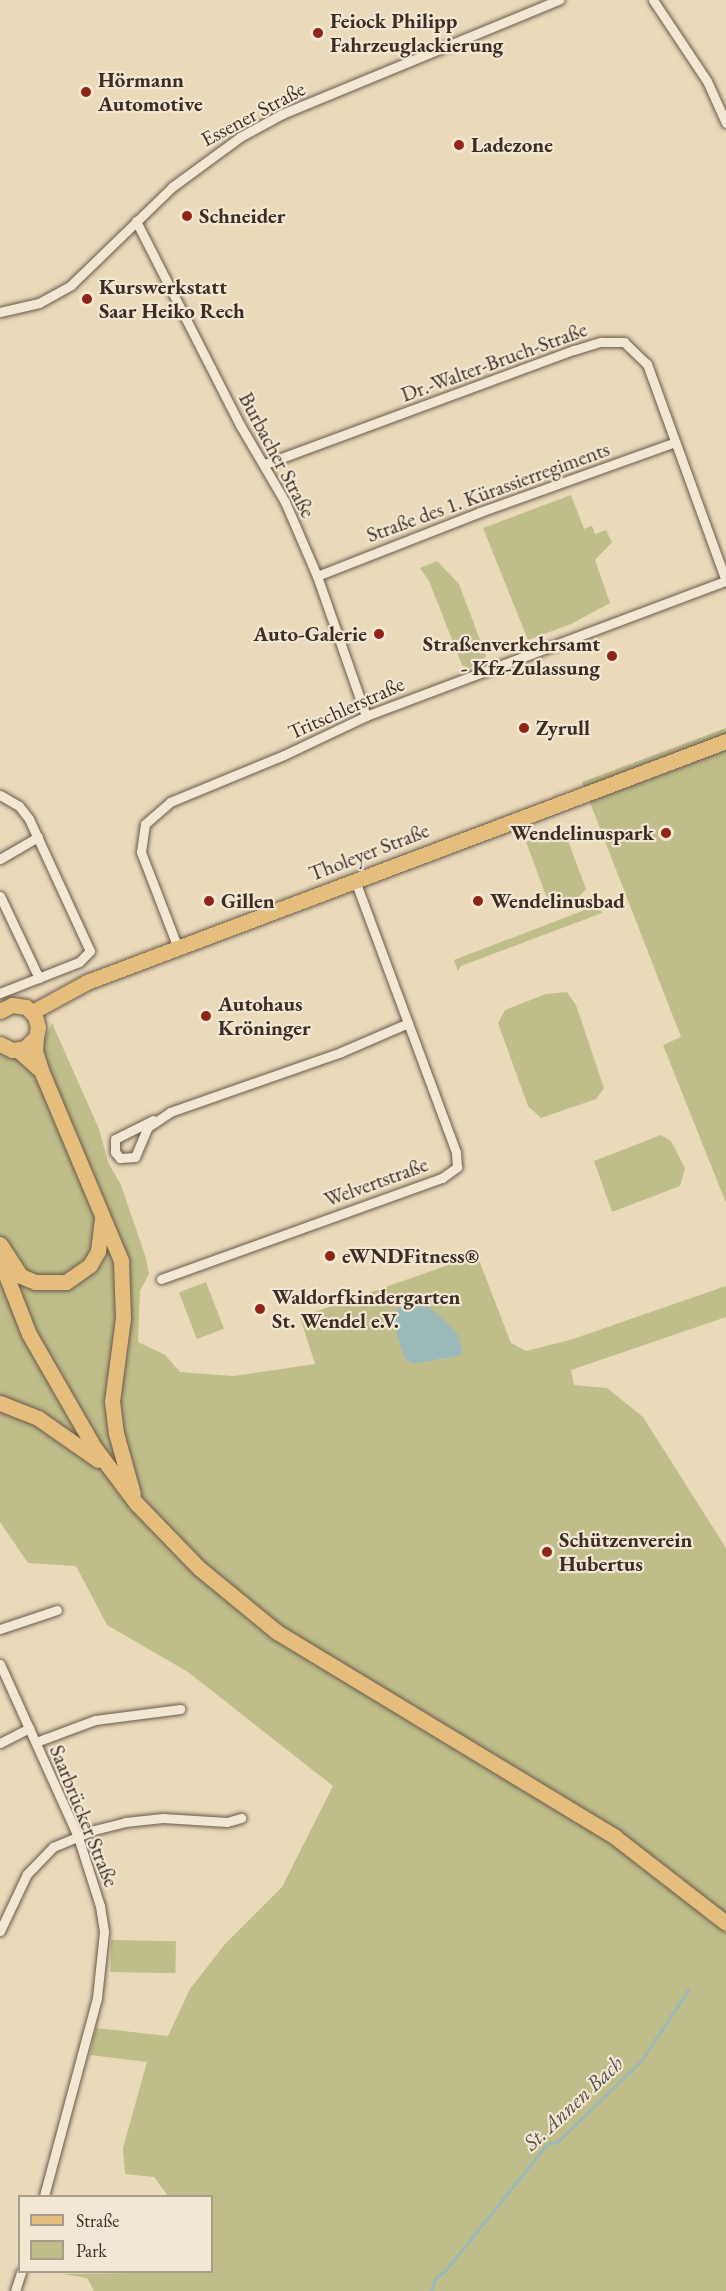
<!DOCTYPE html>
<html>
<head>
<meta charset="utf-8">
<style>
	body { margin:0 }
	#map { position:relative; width:726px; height:2291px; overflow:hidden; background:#eadaba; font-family:"EB Garamond",serif }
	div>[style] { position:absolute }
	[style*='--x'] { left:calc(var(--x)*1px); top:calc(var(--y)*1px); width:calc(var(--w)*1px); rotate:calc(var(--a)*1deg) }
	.green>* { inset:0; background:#bfbd8a; transform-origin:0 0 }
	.water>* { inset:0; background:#9ab9b8 }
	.stream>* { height:3px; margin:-1.5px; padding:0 1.5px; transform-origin:1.5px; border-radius:1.5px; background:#9ab9b8 }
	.roads { filter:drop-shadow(0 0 2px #68584a) drop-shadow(0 0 2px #68584a) }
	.minor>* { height:9px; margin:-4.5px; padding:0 4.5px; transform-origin:4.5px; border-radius:4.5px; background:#f1e7d2 }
	.primary>* { height:15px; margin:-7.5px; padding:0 7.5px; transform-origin:7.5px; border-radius:7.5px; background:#e5bd7d }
	.trunk>* { height:15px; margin:-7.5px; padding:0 7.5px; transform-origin:7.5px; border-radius:7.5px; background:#e5bd7d }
	.dots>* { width:16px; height:16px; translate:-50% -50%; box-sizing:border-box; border:3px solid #f1e7d2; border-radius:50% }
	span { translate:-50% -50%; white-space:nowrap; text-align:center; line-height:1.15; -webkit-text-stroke:4.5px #f1e7d2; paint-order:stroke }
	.poi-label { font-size:21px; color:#3d2c24; font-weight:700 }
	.left { translate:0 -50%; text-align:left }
	.right { translate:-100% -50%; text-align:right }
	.street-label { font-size:21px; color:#3d2c24 }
	.water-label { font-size:22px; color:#544f49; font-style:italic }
	.legend { position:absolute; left:18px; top:2195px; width:195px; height:78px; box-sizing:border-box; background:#f1e7d2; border:2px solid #a99c8c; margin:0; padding:8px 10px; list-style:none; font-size:18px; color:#3d2c24 }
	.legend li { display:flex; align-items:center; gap:12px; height:30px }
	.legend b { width:30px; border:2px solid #a99c8c }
</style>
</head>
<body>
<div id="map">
	<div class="green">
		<div style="clip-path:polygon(571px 495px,584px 529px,592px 526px,595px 534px,606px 530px,612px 542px,595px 560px,610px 603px,571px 624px,528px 640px,483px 528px)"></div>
		<div style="clip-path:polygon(437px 561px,459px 584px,486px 656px,481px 663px,468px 668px,462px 665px,429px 581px,420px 568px)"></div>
		<div style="clip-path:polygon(726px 728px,726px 1203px,663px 1045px,681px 1037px,582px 782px)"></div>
		<div style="clip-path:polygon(552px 833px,564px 835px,568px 841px,586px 889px,577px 899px,551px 909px,526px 842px)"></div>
		<div style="clip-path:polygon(598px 905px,602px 913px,461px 966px,458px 971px,454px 960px)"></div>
		<div style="clip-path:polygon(567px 992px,576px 1005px,604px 1088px,596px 1099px,541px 1118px,528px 1106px,498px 1023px,505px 1010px,546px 994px)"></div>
		<div style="clip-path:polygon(evenodd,52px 1023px,99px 1129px,108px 1162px,121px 1185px,146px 1258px,149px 1274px,140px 1291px,138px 1342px,165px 1355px,180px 1372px,233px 1376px,315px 1364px,300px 1317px,477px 1255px,511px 1343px,526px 1351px,570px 1340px,726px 1286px,726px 1317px,571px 1370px,574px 1385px,607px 1388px,643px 1417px,726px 1548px,726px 2291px,94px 2291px,87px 2278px,62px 2274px,212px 2272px,212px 2196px,168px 2196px,154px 2177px,125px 2174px,123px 2148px,147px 2062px,90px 2055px,96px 2028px,168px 2036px,190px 1989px,225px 1944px,282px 1887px,333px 1786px,188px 1672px,107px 1625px,76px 1566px,28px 1563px,0 1522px,0 1051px,42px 1044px,52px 1023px,459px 1356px,413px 1364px,405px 1359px,459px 1356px)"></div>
		<div style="clip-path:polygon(661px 1135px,671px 1141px,685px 1168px,680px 1186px,612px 1212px,594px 1161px)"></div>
		<div style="left:206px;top:1282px;width:50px;height:29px;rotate:69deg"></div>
		<div style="left:111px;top:1940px;width:65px;height:32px;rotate:1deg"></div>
	</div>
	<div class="water">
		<div style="clip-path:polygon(416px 1298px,438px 1314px,458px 1335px,463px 1352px,459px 1356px,413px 1364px,405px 1359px,391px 1317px,401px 1305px)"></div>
	</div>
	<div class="stream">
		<div style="--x:431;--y:2291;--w:14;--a:-73"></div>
		<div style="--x:435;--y:2278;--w:11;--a:-34"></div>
		<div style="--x:444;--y:2272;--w:164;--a:-51.2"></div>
		<div style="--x:547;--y:2144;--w:10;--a:-11"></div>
		<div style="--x:557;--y:2142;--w:115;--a:-43.9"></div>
		<div style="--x:640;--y:2062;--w:87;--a:-56.3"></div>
	</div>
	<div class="roads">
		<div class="minor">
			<div style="--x:653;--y:0;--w:97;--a:56.3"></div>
			<div style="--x:707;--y:81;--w:46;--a:65.7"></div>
			<div style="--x:136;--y:221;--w:229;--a:63"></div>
			<div style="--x:240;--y:425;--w:89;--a:59.7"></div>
			<div style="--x:285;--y:502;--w:81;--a:66.6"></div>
			<div style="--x:317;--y:576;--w:148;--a:70.7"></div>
			<div style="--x:0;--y:312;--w:40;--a:-13"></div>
			<div style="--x:39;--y:303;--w:37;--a:-29"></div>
			<div style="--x:71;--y:285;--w:141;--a:-44.1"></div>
			<div style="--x:172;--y:187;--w:84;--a:-36.3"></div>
			<div style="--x:240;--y:137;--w:48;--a:-28.7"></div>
			<div style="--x:282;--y:114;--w:300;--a:-22.4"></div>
			<div style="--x:265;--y:464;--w:329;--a:-20.3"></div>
			<div style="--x:574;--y:350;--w:28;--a:-17"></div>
			<div style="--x:601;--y:342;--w:23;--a:0"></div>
			<div style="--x:624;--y:342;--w:32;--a:44"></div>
			<div style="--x:647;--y:364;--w:231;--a:70"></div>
			<div style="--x:317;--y:576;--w:175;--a:-21.4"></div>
			<div style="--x:480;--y:512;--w:205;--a:-19.7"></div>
			<div style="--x:0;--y:795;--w:22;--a:30"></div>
			<div style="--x:19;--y:806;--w:16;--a:52"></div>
			<div style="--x:29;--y:819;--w:145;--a:65.2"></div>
			<div style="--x:90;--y:951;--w:16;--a:135"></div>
			<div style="--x:79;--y:962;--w:85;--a:158.6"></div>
			<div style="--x:0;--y:859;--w:44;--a:-30.1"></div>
			<div style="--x:0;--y:896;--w:91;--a:64.6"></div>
			<div style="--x:178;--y:948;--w:103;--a:-111.1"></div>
			<div style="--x:141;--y:852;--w:28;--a:-82"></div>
			<div style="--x:145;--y:824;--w:33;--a:-41"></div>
			<div style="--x:170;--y:802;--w:123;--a:-22.4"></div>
			<div style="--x:284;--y:755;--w:91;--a:-25.4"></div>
			<div style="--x:366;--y:716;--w:384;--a:-20.6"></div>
			<div style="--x:153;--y:1120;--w:42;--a:153.4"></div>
			<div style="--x:115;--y:1139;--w:13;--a:90"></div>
			<div style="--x:115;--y:1152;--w:8;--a:50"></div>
			<div style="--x:120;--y:1158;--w:15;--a:-4"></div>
			<div style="--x:135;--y:1157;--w:33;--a:-67"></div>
			<div style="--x:148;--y:1127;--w:27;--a:-34"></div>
			<div style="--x:170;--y:1112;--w:181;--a:-19.3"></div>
			<div style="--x:341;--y:1052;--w:73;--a:-23.4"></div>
			<div style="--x:161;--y:1279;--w:299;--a:-19.8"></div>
			<div style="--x:442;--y:1178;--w:19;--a:-36"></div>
			<div style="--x:457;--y:1167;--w:15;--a:-94"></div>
			<div style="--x:456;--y:1152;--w:290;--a:-110.4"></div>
			<div style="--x:0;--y:1629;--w:60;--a:-18.4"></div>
			<div style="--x:0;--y:1664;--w:190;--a:65.7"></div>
			<div style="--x:78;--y:1837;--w:72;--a:72.3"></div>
			<div style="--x:100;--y:1906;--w:26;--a:81"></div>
			<div style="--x:104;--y:1932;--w:66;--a:96.1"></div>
			<div style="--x:97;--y:1998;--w:205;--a:105"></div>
			<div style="--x:36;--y:1742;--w:63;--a:-20.4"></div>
			<div style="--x:95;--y:1720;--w:86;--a:-7.4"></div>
			<div style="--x:0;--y:1743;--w:33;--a:-27"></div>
			<div style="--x:0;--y:1931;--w:63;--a:-64.7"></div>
			<div style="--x:27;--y:1874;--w:37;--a:-46"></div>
			<div style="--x:53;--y:1847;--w:44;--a:-22.5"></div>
			<div style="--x:94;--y:1830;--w:32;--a:-14"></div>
			<div style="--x:125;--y:1822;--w:38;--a:-6"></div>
			<div style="--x:163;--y:1818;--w:64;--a:3.6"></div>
			<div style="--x:227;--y:1822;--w:15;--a:-16"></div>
			<div style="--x:15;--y:2291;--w:20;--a:-72"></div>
		</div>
		<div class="primary">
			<div style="--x:0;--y:1011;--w:13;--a:-27"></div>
			<div style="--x:12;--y:1005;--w:14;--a:8"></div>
			<div style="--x:26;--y:1007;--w:13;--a:45"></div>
			<div style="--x:35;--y:1016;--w:11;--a:75"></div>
			<div style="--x:38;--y:1027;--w:10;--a:101"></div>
			<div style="--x:36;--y:1037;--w:16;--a:135"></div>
			<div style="--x:25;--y:1048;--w:13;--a:171"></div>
			<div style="--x:12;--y:1050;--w:13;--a:-153"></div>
			<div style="--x:32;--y:1012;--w:63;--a:-28.6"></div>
			<div style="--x:87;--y:982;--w:683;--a:-20.66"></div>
		</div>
		<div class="trunk">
			<div style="--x:36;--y:1037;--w:14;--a:94"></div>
			<div style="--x:35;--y:1051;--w:25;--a:72"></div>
			<div style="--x:43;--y:1075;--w:202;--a:67.2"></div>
			<div style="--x:121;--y:1261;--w:57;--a:88"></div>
			<div style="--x:123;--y:1318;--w:84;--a:97.5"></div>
			<div style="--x:112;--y:1401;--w:32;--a:83"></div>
			<div style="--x:116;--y:1433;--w:63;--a:74.4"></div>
			<div style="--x:18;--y:1050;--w:27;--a:42"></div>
			<div style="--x:0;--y:1244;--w:38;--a:57"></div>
			<div style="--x:21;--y:1276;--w:15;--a:23"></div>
			<div style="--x:35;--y:1282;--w:31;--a:0"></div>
			<div style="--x:66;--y:1282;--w:29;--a:-35"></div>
			<div style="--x:90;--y:1265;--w:16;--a:-60"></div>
			<div style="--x:98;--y:1251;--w:32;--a:-83"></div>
			<div style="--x:0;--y:1260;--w:79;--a:68.6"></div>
			<div style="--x:29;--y:1334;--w:130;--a:60.1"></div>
			<div style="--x:94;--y:1447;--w:70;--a:53.1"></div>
			<div style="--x:136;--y:1503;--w:91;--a:45.9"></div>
			<div style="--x:199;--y:1568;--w:101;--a:39.4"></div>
			<div style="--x:277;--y:1632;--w:395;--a:31.2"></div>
			<div style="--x:615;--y:1837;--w:140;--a:37.8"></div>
			<div style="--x:0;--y:1403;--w:41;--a:21.5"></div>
			<div style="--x:38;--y:1418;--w:73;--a:35"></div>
		</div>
	</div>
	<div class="dots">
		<div style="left:318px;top:33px;background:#8f2418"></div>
		<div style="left:86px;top:92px;background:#8f2418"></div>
		<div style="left:459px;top:145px;background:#8f2418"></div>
		<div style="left:187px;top:216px;background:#8f2418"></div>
		<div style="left:87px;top:299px;background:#8f2418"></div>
		<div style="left:379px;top:634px;background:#8f2418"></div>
		<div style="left:612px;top:656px;background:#8f2418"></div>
		<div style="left:524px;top:728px;background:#8f2418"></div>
		<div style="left:666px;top:833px;background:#8f2418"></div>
		<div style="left:209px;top:901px;background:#8f2418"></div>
		<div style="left:478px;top:901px;background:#8f2418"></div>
		<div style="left:206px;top:1016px;background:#8f2418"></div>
		<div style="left:330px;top:1256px;background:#8f2418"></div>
		<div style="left:260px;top:1309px;background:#8f2418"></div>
		<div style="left:547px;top:1552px;background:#8f2418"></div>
	</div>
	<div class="poi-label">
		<span class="left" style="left:330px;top:33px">Feiock Philipp<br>Fahrzeuglackierung</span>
		<span class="left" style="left:98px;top:92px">Hörmann<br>Automotive</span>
		<span class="left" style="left:471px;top:145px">Ladezone</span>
		<span class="left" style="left:199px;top:216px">Schneider</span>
		<span class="left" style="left:99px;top:299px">Kurswerkstatt<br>Saar Heiko Rech</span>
		<span class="right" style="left:367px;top:634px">Auto-Galerie</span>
		<span class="right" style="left:600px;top:656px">Straßenverkehrsamt<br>- Kfz-Zulassung</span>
		<span class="left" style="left:536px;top:728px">Zyrull</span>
		<span class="right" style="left:654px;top:833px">Wendelinuspark</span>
		<span class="left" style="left:221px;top:901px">Gillen</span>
		<span class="left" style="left:490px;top:901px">Wendelinusbad</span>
		<span class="left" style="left:218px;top:1016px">Autohaus<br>Kröninger</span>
		<span class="left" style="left:342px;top:1256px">eWNDFitness®</span>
		<span class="left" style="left:272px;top:1309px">Waldorfkindergarten<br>St. Wendel e.V.</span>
		<span class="left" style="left:559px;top:1552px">Schützenverein<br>Hubertus</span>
	</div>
	<div class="street-label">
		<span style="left:253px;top:114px;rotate:-28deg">Essener Straße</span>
		<span style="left:494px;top:362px;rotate:-20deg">Dr.-Walter-Bruch-Straße</span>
		<span style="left:277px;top:455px;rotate:62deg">Burbacher Straße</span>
		<span style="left:488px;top:492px;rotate:-20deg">Straße des 1. Kürassierregiments</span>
		<span style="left:346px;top:708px;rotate:-24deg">Tritschlerstraße</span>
		<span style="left:369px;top:852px;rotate:-21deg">Tholeyer Straße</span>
		<span style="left:376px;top:1182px;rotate:-20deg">Welvertstraße</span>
		<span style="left:84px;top:1816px;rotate:68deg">Saarbrücker Straße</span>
	</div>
	<div class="water-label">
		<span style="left:573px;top:2103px;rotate:-43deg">St. Annen Bach</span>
	</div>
	<ul class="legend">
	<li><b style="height:8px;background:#e5bd7d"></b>Straße</li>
	<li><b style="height:16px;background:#bfbd8a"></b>Park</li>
	</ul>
</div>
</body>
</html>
